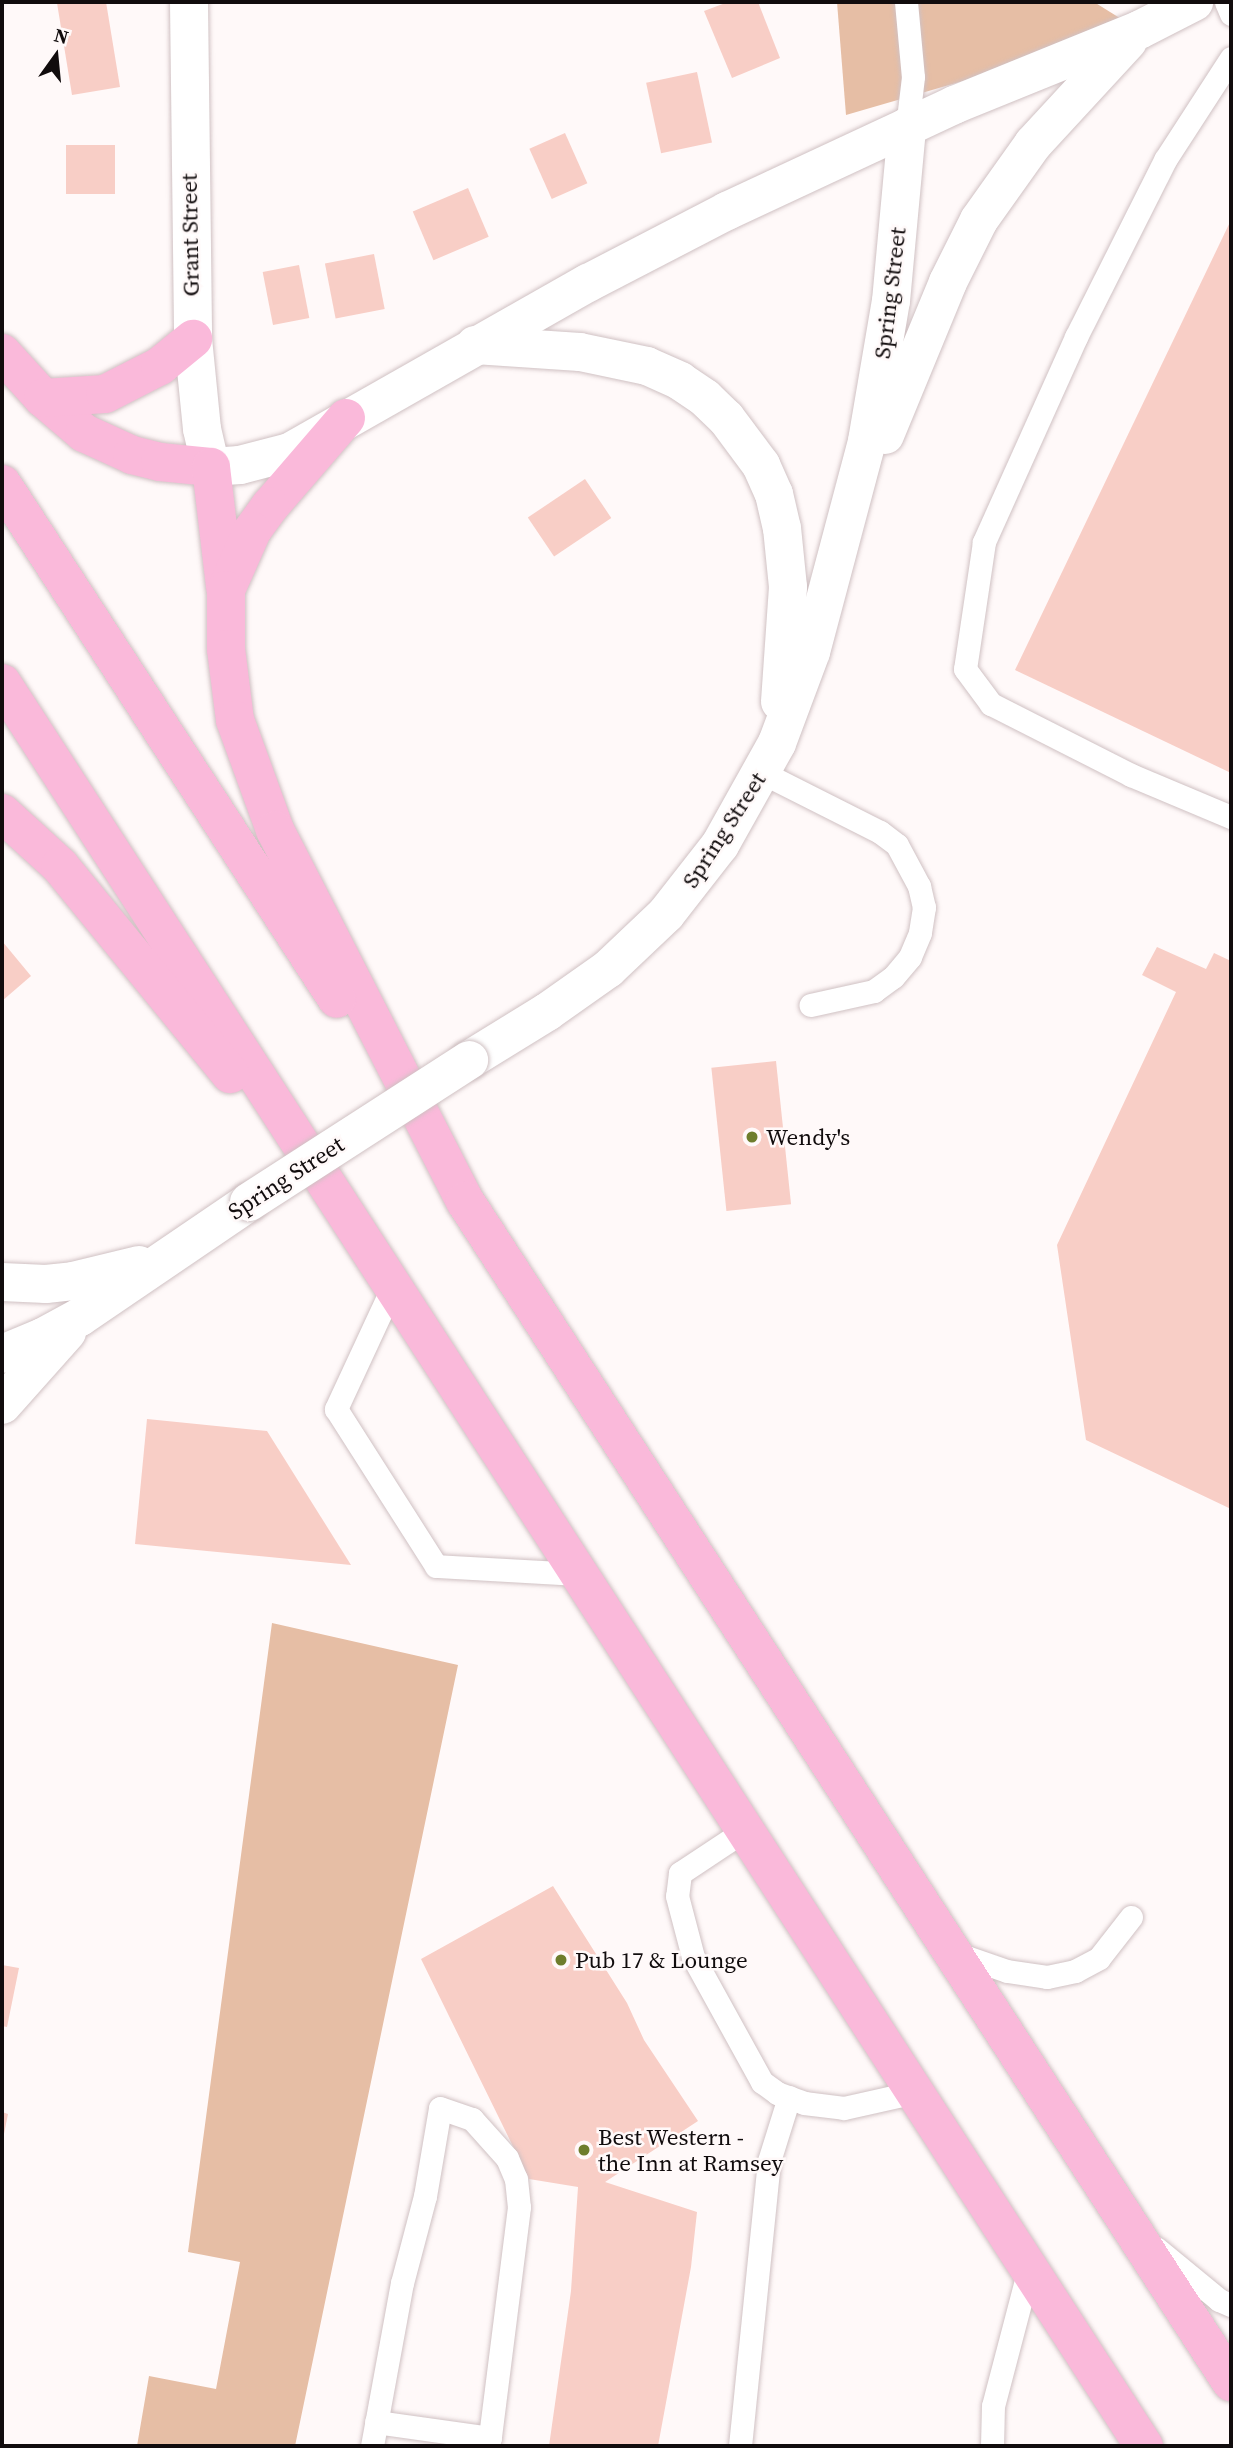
<!DOCTYPE html>
<html>
<head>
<meta charset="utf-8">
<style>
	body { margin:0 }
	#map { position:relative; width:1233px; height:2448px; overflow:hidden; background:#fff9f9; font-family:"Source Serif 4",serif }
	div>[style] { position:absolute }
	[style*='--x'] { left:calc(var(--x)*1px); top:calc(var(--y)*1px); width:calc(var(--w)*1px); rotate:calc(var(--a)*1deg) }
	.green>* { inset:0; background:#e6bea5 }
	.building>* { inset:0; background:#f8cec6; transform-origin:0 0 }
	.roads { filter:drop-shadow(0 0 2px #d0c1c3) drop-shadow(0 0 2px #d0c1c3) }
	.lane>* { height:23px; margin:-11.5px; padding:0 11.5px; transform-origin:11.5px; border-radius:11.5px; background:#fff }
	.street>* { height:38px; margin:-19px; padding:0 19px; transform-origin:19px; border-radius:19px; background:#fff }
	.secondary>* { height:38px; margin:-19px; padding:0 19px; transform-origin:19px; border-radius:19px; background:#fff }
	.highway>* { height:38px; margin:-19px; padding:0 19px; transform-origin:19px; border-radius:19px; background:#fab9da }
	.bridges { filter:drop-shadow(0 0 2px #d0c1c3) drop-shadow(0 0 2px #d0c1c3) }
	.secondary-bridge>* { height:38px; margin:-19px; padding:0 19px; transform-origin:19px; border-radius:19px; background:#fff }
	.dots>* { width:19px; height:19px; translate:-50% -50%; box-sizing:border-box; border:4px solid #fff9f9; border-radius:50% }
	span { translate:-50% -50%; white-space:nowrap; text-align:center; line-height:1.15; -webkit-text-stroke:5px #fff9f9; paint-order:stroke }
	.street-label { font-size:23px; color:#110c0d }
	.poi-label { font-size:23px; color:#110c0d }
	.left { translate:0 -50%; text-align:left }
	.frame { position:absolute; inset:0; border:4px solid #110c0d; pointer-events:none }
	.north { position:absolute; left:21px; top:21px; width:70px; height:70px; -webkit-text-stroke:5px #fff9f9; paint-order:stroke; rotate:15deg; font-size:19px; font-weight:700; line-height:28px; text-align:center; color:#110c0d }
	.north::after { content:''; display:block; margin:auto; width:24px; height:32px; background:#110c0d; clip-path:polygon(50% 0,100% 100%,50% 72%,0 100%) }
</style>
</head>
<body>
<div id="map">
	<div class="green">
		<div style="clip-path:polygon(837px 2px,1094px 2px,1139px 30px,846px 115px)"></div>
		<div style="clip-path:polygon(272px 1623px,458px 1665px,295px 2446px,137px 2446px,149px 2376px,216px 2389px,240px 2262px,188px 2252px)"></div>
	</div>
	<div class="building">
		<div style="clip-path:polygon(68px 2px,106px 2px,120px 87px,72px 95px,57px 3px)"></div>
		<div style="clip-path:polygon(728px 2px,758px 2px,780px 58px,732px 78px,704px 11px)"></div>
		<div style="left:697px;top:72px;width:72px;height:52px;rotate:78deg"></div>
		<div style="left:565px;top:133px;width:55px;height:39px;rotate:66deg"></div>
		<div style="left:66px;top:145px;width:49px;height:49px"></div>
		<div style="left:468px;top:188px;width:53px;height:60px;rotate:67deg"></div>
		<div style="clip-path:polygon(1231px 220px,1231px 773px,1015px 670px)"></div>
		<div style="left:374px;top:254px;width:56px;height:50px;rotate:79deg"></div>
		<div style="left:299px;top:265px;width:54px;height:37px;rotate:79deg"></div>
		<div style="left:585px;top:479px;width:47px;height:69px;rotate:56deg"></div>
		<div style="clip-path:polygon(2px 941px,31px 976px,2px 1001px)"></div>
		<div style="clip-path:polygon(1157px 947px,1206px 969px,1214px 953px,1231px 961px,1231px 1509px,1086px 1440px,1057px 1245px,1176px 992px,1142px 975px)"></div>
		<div style="left:776px;top:1061px;width:144px;height:65px;rotate:84deg"></div>
		<div style="clip-path:polygon(147px 1419px,267px 1431px,351px 1565px,135px 1544px)"></div>
		<div style="clip-path:polygon(553px 1886px,627px 2003px,644px 2040px,698px 2121px,605px 2182px,697px 2212px,691px 2267px,658px 2446px,549px 2446px,571px 2291px,578px 2187px,529px 2179px,421px 1959px)"></div>
		<div style="clip-path:polygon(2px 1965px,19px 1968px,7px 2027px,2px 2026px)"></div>
		<div style="clip-path:polygon(2px 2112px,8px 2114px,3px 2139px,2px 2139px)"></div>
	</div>
	<div class="roads">
		<div class="lane">
			<div style="--x:906;--y:2;--w:75;--a:84.7"></div>
			<div style="--x:913;--y:77;--w:50;--a:96.8"></div>
			<div style="--x:1226;--y:2;--w:13;--a:67"></div>
			<div style="--x:1231;--y:58;--w:121;--a:122.9"></div>
			<div style="--x:1165;--y:160;--w:198;--a:116.7"></div>
			<div style="--x:1076;--y:337;--w:225;--a:114.2"></div>
			<div style="--x:984;--y:542;--w:128;--a:98.5"></div>
			<div style="--x:965;--y:669;--w:44;--a:53.4"></div>
			<div style="--x:991;--y:704;--w:157;--a:26.9"></div>
			<div style="--x:1131;--y:775;--w:108;--a:22.8"></div>
			<div style="--x:763;--y:773;--w:131;--a:26.8"></div>
			<div style="--x:880;--y:832;--w:21;--a:37"></div>
			<div style="--x:897;--y:845;--w:47;--a:61.8"></div>
			<div style="--x:919;--y:886;--w:22;--a:77"></div>
			<div style="--x:924;--y:907;--w:26;--a:99"></div>
			<div style="--x:920;--y:933;--w:26;--a:113"></div>
			<div style="--x:910;--y:957;--w:26;--a:130"></div>
			<div style="--x:893;--y:977;--w:24;--a:144"></div>
			<div style="--x:874;--y:991;--w:65;--a:167.5"></div>
			<div style="--x:393;--y:1286;--w:136;--a:114.9"></div>
			<div style="--x:336;--y:1409;--w:186;--a:57.5"></div>
			<div style="--x:436;--y:1566;--w:144;--a:3.2"></div>
			<div style="--x:745;--y:1830;--w:78;--a:146.5"></div>
			<div style="--x:680;--y:1873;--w:23;--a:97"></div>
			<div style="--x:677;--y:1896;--w:63;--a:75.3"></div>
			<div style="--x:693;--y:1957;--w:143;--a:61.1"></div>
			<div style="--x:762;--y:2082;--w:19;--a:36"></div>
			<div style="--x:777;--y:2093;--w:29;--a:20"></div>
			<div style="--x:804;--y:2103;--w:40;--a:7.1"></div>
			<div style="--x:844;--y:2108;--w:73;--a:-12.7"></div>
			<div style="--x:955;--y:1953;--w:55;--a:19.1"></div>
			<div style="--x:1007;--y:1971;--w:40;--a:8.5"></div>
			<div style="--x:1047;--y:1977;--w:29;--a:-12"></div>
			<div style="--x:1075;--y:1971;--w:27;--a:-28"></div>
			<div style="--x:1099;--y:1958;--w:52;--a:-52"></div>
			<div style="--x:1156;--y:2248;--w:82;--a:39.5"></div>
			<div style="--x:1219;--y:2300;--w:13;--a:23"></div>
			<div style="--x:372;--y:2446;--w:166;--a:-79.6"></div>
			<div style="--x:402;--y:2283;--w:90;--a:-75.2"></div>
			<div style="--x:425;--y:2196;--w:89;--a:-80.3"></div>
			<div style="--x:440;--y:2108;--w:34;--a:19"></div>
			<div style="--x:472;--y:2119;--w:52;--a:48.1"></div>
			<div style="--x:507;--y:2158;--w:23;--a:67"></div>
			<div style="--x:516;--y:2179;--w:28;--a:84"></div>
			<div style="--x:519;--y:2207;--w:233;--a:97.2"></div>
			<div style="--x:490;--y:2438;--w:115;--a:-172"></div>
			<div style="--x:740;--y:2446;--w:286;--a:-84.2"></div>
			<div style="--x:769;--y:2161;--w:67;--a:-72.6"></div>
			<div style="--x:992;--y:2446;--w:40;--a:-88.6"></div>
			<div style="--x:993;--y:2406;--w:142;--a:-75.3"></div>
		</div>
		<div class="street">
			<div style="--x:189;--y:2;--w:337;--a:89.3"></div>
			<div style="--x:193;--y:339;--w:90;--a:84.3"></div>
			<div style="--x:202;--y:429;--w:39;--a:77"></div>
		</div>
		<div class="secondary">
			<div style="--x:475;--y:345;--w:105;--a:3.8"></div>
			<div style="--x:580;--y:352;--w:68;--a:11.8"></div>
			<div style="--x:647;--y:366;--w:36;--a:24"></div>
			<div style="--x:680;--y:381;--w:30;--a:34"></div>
			<div style="--x:705;--y:398;--w:29;--a:44"></div>
			<div style="--x:726;--y:418;--w:59;--a:53.3"></div>
			<div style="--x:761;--y:465;--w:32;--a:66"></div>
			<div style="--x:774;--y:494;--w:35;--a:77"></div>
			<div style="--x:782;--y:528;--w:59;--a:84.2"></div>
			<div style="--x:788;--y:587;--w:115;--a:94"></div>
			<div style="--x:885;--y:435;--w:165;--a:-67.6"></div>
			<div style="--x:948;--y:282;--w:69;--a:-63.4"></div>
			<div style="--x:979;--y:220;--w:93;--a:-54.6"></div>
			<div style="--x:1033;--y:144;--w:140;--a:-47.3"></div>
			<div style="--x:211;--y:467;--w:29;--a:-4"></div>
			<div style="--x:240;--y:465;--w:52;--a:-14.6"></div>
			<div style="--x:290;--y:452;--w:343;--a:-29.6"></div>
			<div style="--x:588;--y:283;--w:157;--a:-27.4"></div>
			<div style="--x:727;--y:211;--w:251;--a:-25"></div>
			<div style="--x:954;--y:105;--w:200;--a:-22.1"></div>
			<div style="--x:1139;--y:30;--w:62;--a:-27"></div>
			<div style="--x:469;--y:1060;--w:92;--a:-31.6"></div>
			<div style="--x:547;--y:1012;--w:75;--a:-35.2"></div>
			<div style="--x:608;--y:969;--w:80;--a:-43.5"></div>
			<div style="--x:666;--y:914;--w:88;--a:-52"></div>
			<div style="--x:720;--y:845;--w:117;--a:-60.8"></div>
			<div style="--x:777;--y:743;--w:97;--a:-69.5"></div>
			<div style="--x:811;--y:652;--w:218;--a:-75.1"></div>
			<div style="--x:867;--y:441;--w:142;--a:-80.3"></div>
			<div style="--x:891;--y:301;--w:175;--a:-84.7"></div>
			<div style="--x:2;--y:1282;--w:44;--a:2.6"></div>
			<div style="--x:46;--y:1284;--w:27;--a:-6"></div>
			<div style="--x:73;--y:1281;--w:68;--a:-13.6"></div>
			<div style="--x:2;--y:1354;--w:44;--a:-22.5"></div>
			<div style="--x:43;--y:1337;--w:42;--a:-28.4"></div>
			<div style="--x:80;--y:1317;--w:204;--a:-34.2"></div>
			<div style="--x:2;--y:1405;--w:98;--a:-48.3"></div>
		</div>
		<div class="highway">
			<div style="--x:2;--y:353;--w:61;--a:47.7"></div>
			<div style="--x:43;--y:398;--w:54;--a:40.5"></div>
			<div style="--x:84;--y:433;--w:53;--a:24.6"></div>
			<div style="--x:132;--y:455;--w:29;--a:14"></div>
			<div style="--x:160;--y:462;--w:51;--a:5.6"></div>
			<div style="--x:211;--y:467;--w:121;--a:83.3"></div>
			<div style="--x:43;--y:398;--w:62;--a:-3.7"></div>
			<div style="--x:105;--y:394;--w:62;--a:-27"></div>
			<div style="--x:160;--y:366;--w:43;--a:-39.3"></div>
			<div style="--x:346;--y:418;--w:116;--a:130.8"></div>
			<div style="--x:270;--y:506;--w:31;--a:126"></div>
			<div style="--x:252;--y:531;--w:64;--a:113.8"></div>
			<div style="--x:226;--y:590;--w:59;--a:90"></div>
			<div style="--x:226;--y:649;--w:72;--a:82.8"></div>
			<div style="--x:235;--y:720;--w:117;--a:70"></div>
			<div style="--x:275;--y:830;--w:417;--a:62.9"></div>
			<div style="--x:465;--y:1201;--w:1408;--a:57.03"></div>
			<div style="--x:2;--y:484;--w:614;--a:56.96"></div>
			<div style="--x:2;--y:683;--w:2101;--a:57.07"></div>
			<div style="--x:2;--y:813;--w:79;--a:42.4"></div>
			<div style="--x:60;--y:866;--w:269;--a:50.7"></div>
		</div>
	</div>
	<div class="bridges">
		<div class="secondary-bridge">
			<div style="--x:249;--y:1202;--w:262;--a:-32.8"></div>
		</div>
	</div>
	<div class="dots">
		<div style="left:752px;top:1137px;background:#6e7d2c"></div>
		<div style="left:561px;top:1960px;background:#6e7d2c"></div>
		<div style="left:584px;top:2150px;background:#6e7d2c"></div>
	</div>
	<div class="street-label">
		<span style="left:190px;top:235px;rotate:-91deg">Grant Street</span>
		<span style="left:890px;top:293px;rotate:-83deg">Spring Street</span>
		<span style="left:724px;top:830px;rotate:-57deg">Spring Street</span>
		<span style="left:286px;top:1178px;rotate:-33deg">Spring Street</span>
	</div>
	<div class="poi-label">
		<span class="left" style="left:766px;top:1137px">Wendy's</span>
		<span class="left" style="left:575px;top:1960px">Pub 17 &amp; Lounge</span>
		<span class="left" style="left:598px;top:2150px">Best Western -<br>the Inn at Ramsey</span>
	</div>
	<div class="frame"></div>
	<div class="north">N</div>
</div>
</body>
</html>
